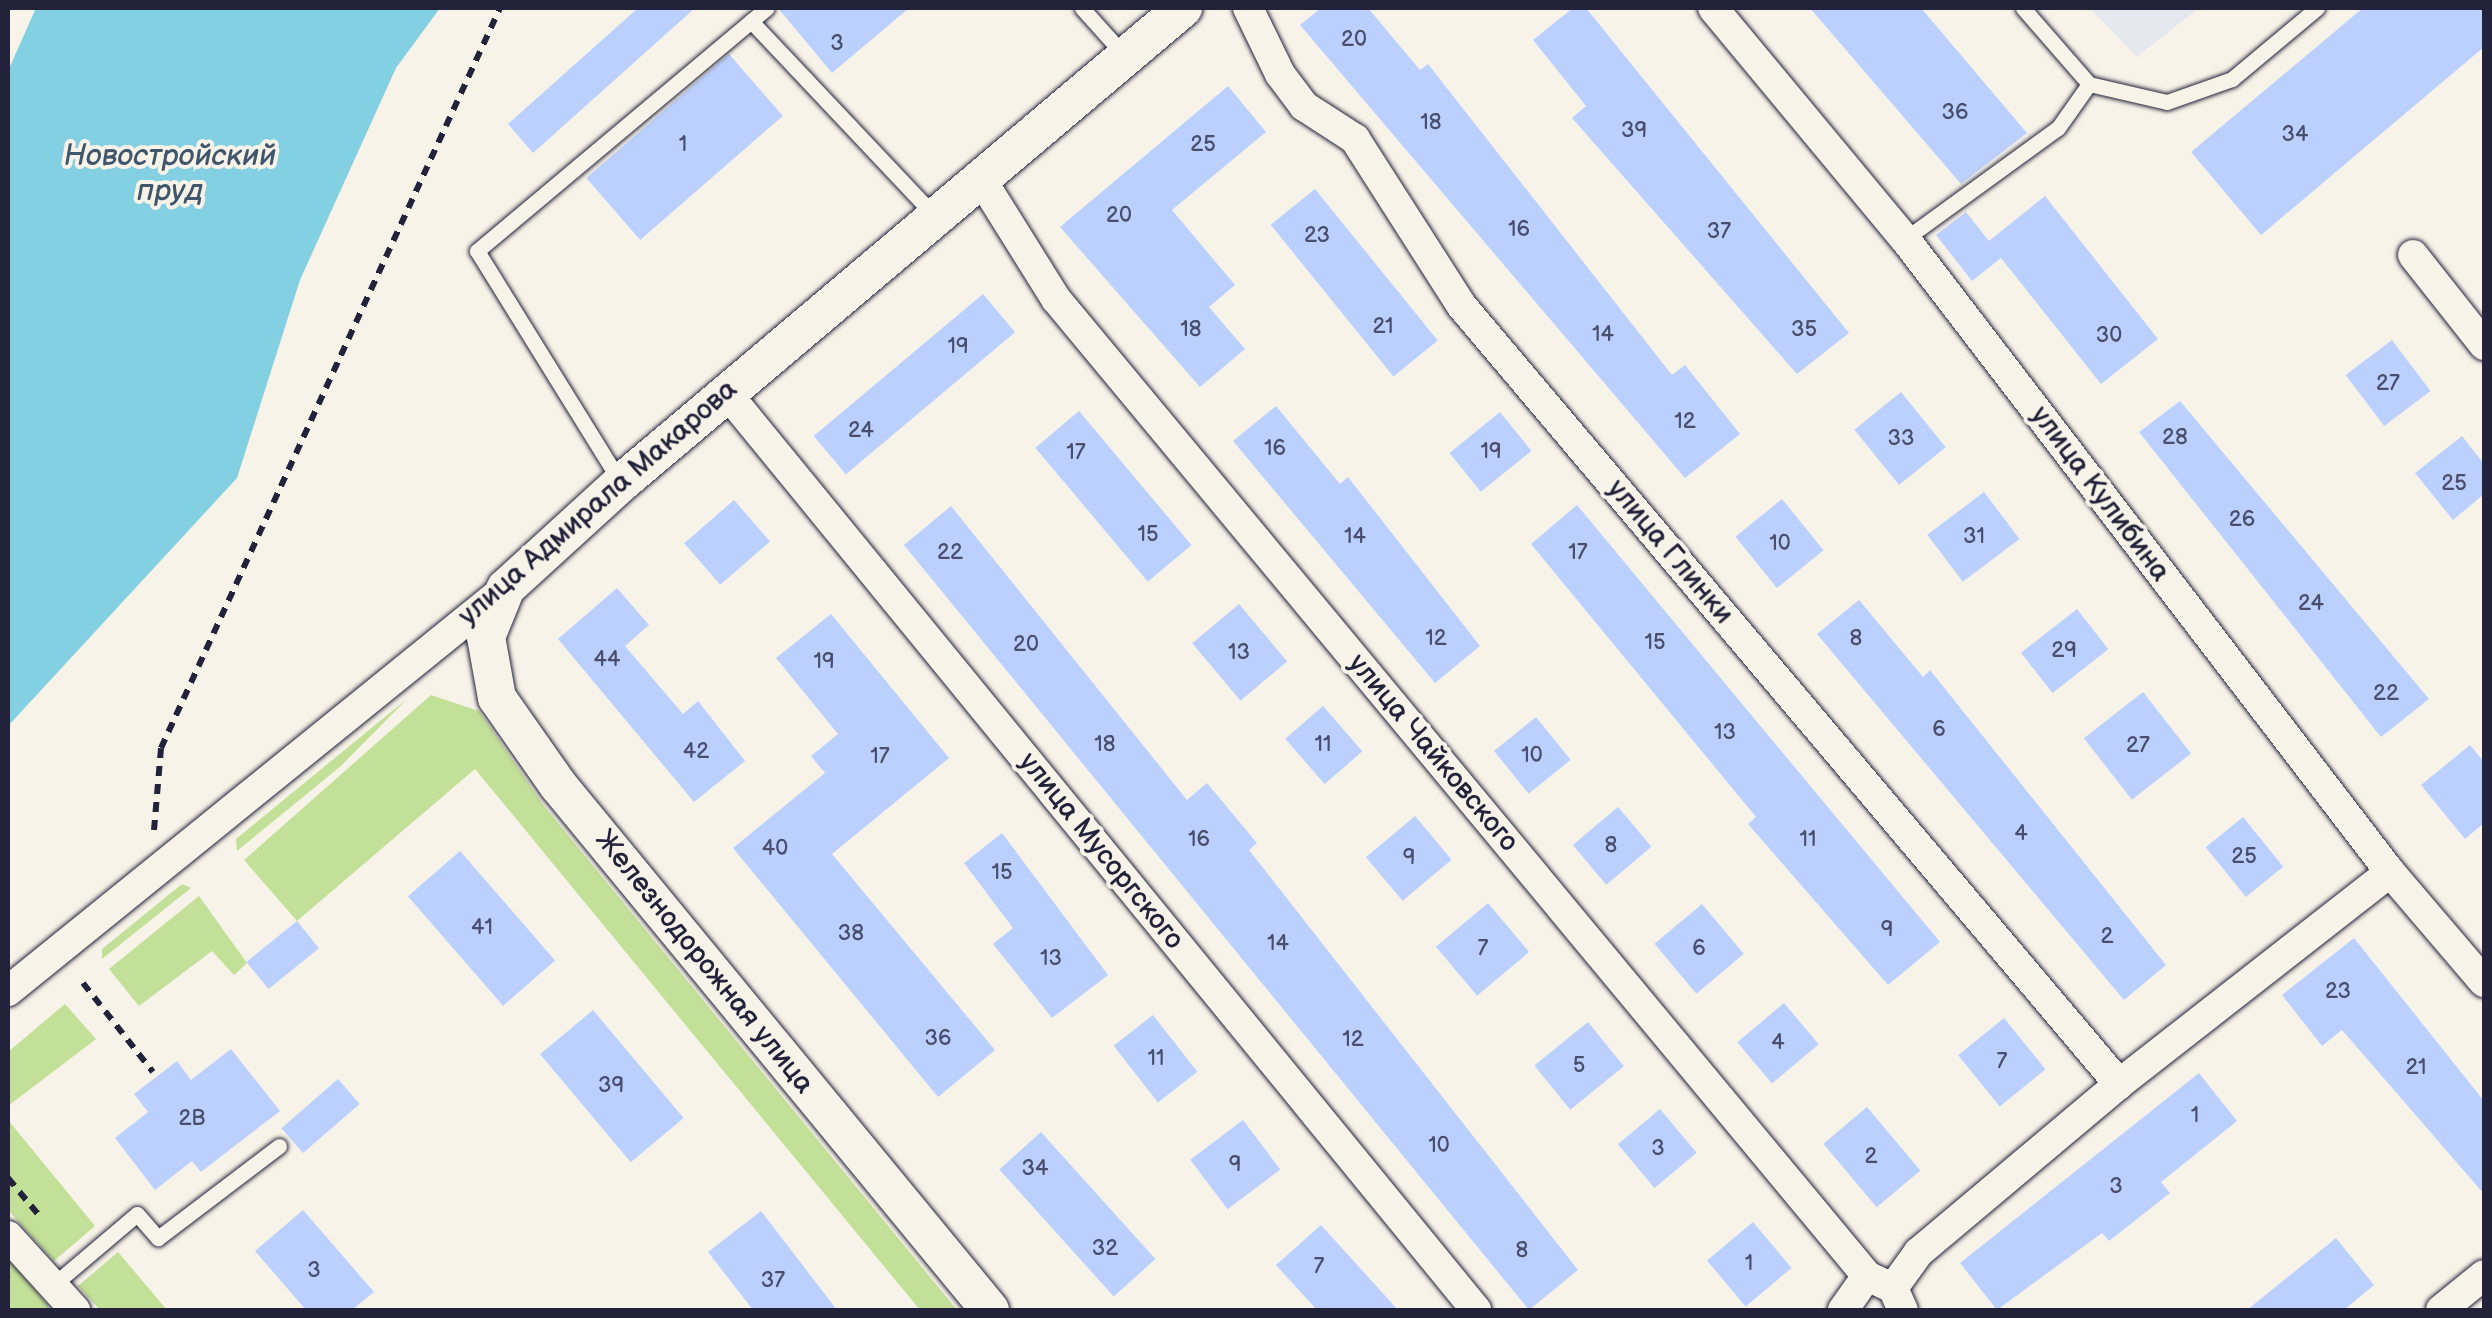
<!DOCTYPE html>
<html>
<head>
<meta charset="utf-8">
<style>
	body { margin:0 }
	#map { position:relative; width:2492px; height:1318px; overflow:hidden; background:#f7f3e8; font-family:"Balsamiq Sans",sans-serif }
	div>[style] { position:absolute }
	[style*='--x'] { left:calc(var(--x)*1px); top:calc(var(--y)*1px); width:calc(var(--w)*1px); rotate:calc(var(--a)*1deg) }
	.built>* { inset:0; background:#e5e8ef }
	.green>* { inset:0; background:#c3e098 }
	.water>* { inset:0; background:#82d0e1 }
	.building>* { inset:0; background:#bbd0ff; transform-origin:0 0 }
	.path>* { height:6px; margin-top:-3px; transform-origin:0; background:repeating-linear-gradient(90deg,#22223b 0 10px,transparent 0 18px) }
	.roads { filter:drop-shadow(0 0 2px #22223b) drop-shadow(0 0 2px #22223b) }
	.service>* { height:15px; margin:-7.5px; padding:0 7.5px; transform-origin:7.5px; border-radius:7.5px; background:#f7f3e8 }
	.minor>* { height:30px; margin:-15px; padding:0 15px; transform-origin:15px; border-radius:15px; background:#f7f3e8 }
	.tertiary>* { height:38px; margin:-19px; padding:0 19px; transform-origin:19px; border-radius:19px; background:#f7f3e8 }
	span { translate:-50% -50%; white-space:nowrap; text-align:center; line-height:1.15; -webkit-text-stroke:8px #f7f3e8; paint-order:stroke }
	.number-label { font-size:22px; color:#484e6c }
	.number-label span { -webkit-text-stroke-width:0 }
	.street-label { font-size:28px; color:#22223b }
	.water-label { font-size:30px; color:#3f566d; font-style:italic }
	.frame { position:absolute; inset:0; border:10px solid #22223b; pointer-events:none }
</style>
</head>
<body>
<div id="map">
	<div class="built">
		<div style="clip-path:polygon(2090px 8px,2199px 8px,2137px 57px)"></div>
	</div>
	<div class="green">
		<div style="clip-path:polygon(431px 695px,479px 711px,544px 806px,957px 1310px,920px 1310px,475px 769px,297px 921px,244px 860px)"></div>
		<div style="clip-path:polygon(408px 698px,341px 766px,237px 851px,236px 839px)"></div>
		<div style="clip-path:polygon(182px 884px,191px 888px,102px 959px,102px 949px)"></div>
		<div style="clip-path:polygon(199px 896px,247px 963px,234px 975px,212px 951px,139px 1006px,109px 969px)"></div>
		<div style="clip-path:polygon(65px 1004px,96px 1039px,8px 1106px,8px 1052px)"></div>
		<div style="clip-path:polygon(8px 1120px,95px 1226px,54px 1261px,8px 1210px)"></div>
		<div style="clip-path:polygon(118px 1252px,145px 1284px,167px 1310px,100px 1310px,78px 1286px)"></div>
		<div style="clip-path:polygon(8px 1259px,48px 1305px,49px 1310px,8px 1310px)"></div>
	</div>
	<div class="water">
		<div style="clip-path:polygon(36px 8px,440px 8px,396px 68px,300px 280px,237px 478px,8px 726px,8px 71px)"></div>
	</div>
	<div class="building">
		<div style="clip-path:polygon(638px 8px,695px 8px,533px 153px,508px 124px)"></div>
		<div style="clip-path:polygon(778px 8px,909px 8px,832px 73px)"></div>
		<div style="clip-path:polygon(1321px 8px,1368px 8px,1420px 70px,1428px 64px,1672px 375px,1685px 365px,1740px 434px,1685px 478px,1300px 25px)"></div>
		<div style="clip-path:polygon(1573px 8px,1586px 8px,1849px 333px,1797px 374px,1572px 118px,1586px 106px,1533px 40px)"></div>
		<div style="clip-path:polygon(1810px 8px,1921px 8px,2027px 133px,1961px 184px)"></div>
		<div style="clip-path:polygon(2363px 8px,2484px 8px,2484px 47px,2261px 235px,2191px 152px)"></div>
		<div style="left:729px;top:54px;width:82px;height:189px;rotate:49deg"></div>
		<div style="clip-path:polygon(1228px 86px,1266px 132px,1172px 210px,1235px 285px,1209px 307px,1245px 349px,1200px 387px,1060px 227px)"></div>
		<div style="left:1315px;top:189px;width:195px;height:57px;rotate:51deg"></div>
		<div style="clip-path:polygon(2045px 196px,2158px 339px,2101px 384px,2001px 258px,1972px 281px,1936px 235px,1966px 212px,1989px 241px)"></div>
		<div style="left:983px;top:294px;width:50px;height:221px;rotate:50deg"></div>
		<div style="left:2392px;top:340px;width:64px;height:58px;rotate:53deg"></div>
		<div style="left:1901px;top:392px;width:71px;height:60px;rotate:51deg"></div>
		<div style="clip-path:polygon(2180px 401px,2429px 699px,2381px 737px,2139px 432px)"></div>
		<div style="clip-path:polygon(1276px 406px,1340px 484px,1348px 477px,1480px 646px,1435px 683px,1233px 441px)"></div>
		<div style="left:1079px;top:411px;width:175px;height:57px;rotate:50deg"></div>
		<div style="left:1500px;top:412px;width:50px;height:65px;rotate:51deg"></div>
		<div style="clip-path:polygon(2462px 436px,2484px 464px,2484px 494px,2453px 520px,2415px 473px)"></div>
		<div style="left:1984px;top:492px;width:59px;height:71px;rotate:53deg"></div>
		<div style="left:1782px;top:499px;width:66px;height:60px;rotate:51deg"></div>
		<div style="left:734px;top:500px;width:55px;height:66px;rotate:49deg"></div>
		<div style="clip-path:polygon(1577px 505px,1940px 942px,1888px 985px,1748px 824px,1756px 817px,1531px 544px)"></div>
		<div style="clip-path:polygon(951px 506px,1187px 800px,1207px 783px,1257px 843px,1249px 850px,1578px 1270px,1529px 1310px,904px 545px)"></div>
		<div style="clip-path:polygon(617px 588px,649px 625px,625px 646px,683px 714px,698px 701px,745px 761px,694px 802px,558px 639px)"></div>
		<div style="clip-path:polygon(1859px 600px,1923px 677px,1930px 670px,2166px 965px,2124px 1000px,1817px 634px)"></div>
		<div style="left:1239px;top:604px;width:75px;height:61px;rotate:50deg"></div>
		<div style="left:2077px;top:609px;width:51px;height:71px;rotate:52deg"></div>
		<div style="clip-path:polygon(831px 614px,949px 758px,832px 854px,995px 1050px,938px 1097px,733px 848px,825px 773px,811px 756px,838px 734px,776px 658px)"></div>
		<div style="left:2143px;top:692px;width:78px;height:75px;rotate:52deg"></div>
		<div style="left:1323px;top:706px;width:60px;height:50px;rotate:49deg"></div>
		<div style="left:1536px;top:717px;width:55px;height:54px;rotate:51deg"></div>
		<div style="clip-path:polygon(2470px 745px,2484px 762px,2484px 823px,2465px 839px,2421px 785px)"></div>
		<div style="left:1618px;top:807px;width:52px;height:59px;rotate:50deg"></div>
		<div style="left:1415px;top:816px;width:57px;height:64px;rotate:50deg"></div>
		<div style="left:2243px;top:817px;width:64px;height:48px;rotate:51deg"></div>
		<div style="clip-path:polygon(1002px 833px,1108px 975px,1052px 1018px,993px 944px,1013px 928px,964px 863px)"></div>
		<div style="left:460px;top:851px;width:145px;height:69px;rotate:49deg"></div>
		<div style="left:1488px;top:903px;width:64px;height:68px;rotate:50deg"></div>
		<div style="left:1702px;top:904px;width:65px;height:62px;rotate:50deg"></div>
		<div style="left:297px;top:921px;width:35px;height:65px;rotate:51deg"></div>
		<div style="clip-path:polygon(2354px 938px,2484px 1101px,2484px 1194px,2342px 1030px,2322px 1046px,2282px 995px)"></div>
		<div style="left:1784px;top:1003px;width:54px;height:61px;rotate:50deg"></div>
		<div style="left:593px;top:1010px;width:141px;height:69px;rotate:50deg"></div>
		<div style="left:1153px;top:1015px;width:72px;height:50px;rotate:52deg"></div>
		<div style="left:2004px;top:1018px;width:66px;height:59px;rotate:51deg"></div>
		<div style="left:1588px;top:1022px;width:57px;height:69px;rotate:51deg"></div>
		<div style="clip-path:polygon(231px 1049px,280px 1111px,201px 1172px,192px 1161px,155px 1190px,115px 1138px,148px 1112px,134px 1094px,177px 1061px,191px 1080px)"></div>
		<div style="clip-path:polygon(2199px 1073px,2237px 1121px,2161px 1182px,2170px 1193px,2109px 1241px,2102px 1233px,1997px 1310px,1960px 1263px)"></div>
		<div style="left:338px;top:1079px;width:33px;height:75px;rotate:49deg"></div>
		<div style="left:1867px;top:1107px;width:83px;height:57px;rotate:50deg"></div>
		<div style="left:1660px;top:1109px;width:57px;height:55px;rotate:50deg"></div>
		<div style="left:1243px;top:1120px;width:62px;height:66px;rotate:53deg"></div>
		<div style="left:1041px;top:1132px;width:171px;height:56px;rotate:48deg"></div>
		<div style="clip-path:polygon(303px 1210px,374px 1292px,352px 1310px,306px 1310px,255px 1251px)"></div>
		<div style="clip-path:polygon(761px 1211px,837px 1310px,753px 1310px,708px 1252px)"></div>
		<div style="left:1753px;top:1222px;width:60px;height:60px;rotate:50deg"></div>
		<div style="clip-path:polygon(1321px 1225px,1398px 1310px,1317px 1310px,1276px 1265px)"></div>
		<div style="clip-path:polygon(2336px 1238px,2374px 1285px,2344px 1310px,2247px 1310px)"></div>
	</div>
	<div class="path">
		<div style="--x:154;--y:830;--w:82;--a:-85.1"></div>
		<div style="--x:161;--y:748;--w:814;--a:-65.39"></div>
		<div style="--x:83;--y:983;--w:113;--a:51.8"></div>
		<div style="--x:8;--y:1178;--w:53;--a:50.3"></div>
	</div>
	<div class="roads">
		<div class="service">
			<div style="--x:1082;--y:8;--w:66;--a:48.1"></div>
			<div style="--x:2023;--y:8;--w:101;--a:49"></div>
			<div style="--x:751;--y:21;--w:270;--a:46.7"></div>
			<div style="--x:1905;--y:239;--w:189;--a:-36"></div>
			<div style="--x:2058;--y:128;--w:54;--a:-54.8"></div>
			<div style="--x:2089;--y:84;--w:80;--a:13"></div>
			<div style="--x:2167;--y:102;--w:69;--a:-19.5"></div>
			<div style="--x:2232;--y:79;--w:111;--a:-39.9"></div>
			<div style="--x:621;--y:483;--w:273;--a:-121.8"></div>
			<div style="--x:477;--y:251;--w:378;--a:-40"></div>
			<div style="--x:52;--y:1286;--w:111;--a:-40.3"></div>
			<div style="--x:137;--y:1214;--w:32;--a:49"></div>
			<div style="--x:158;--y:1238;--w:152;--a:-37.2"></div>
		</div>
		<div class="minor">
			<div style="--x:1248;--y:8;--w:73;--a:64.1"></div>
			<div style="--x:1280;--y:74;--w:40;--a:53"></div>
			<div style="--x:1304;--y:106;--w:61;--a:32.9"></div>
			<div style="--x:1355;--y:139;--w:197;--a:57.4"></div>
			<div style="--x:1461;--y:305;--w:1020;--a:49.81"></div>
			<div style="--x:1713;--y:8;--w:300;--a:50.3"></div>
			<div style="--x:1905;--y:239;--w:797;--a:52.54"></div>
			<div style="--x:2390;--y:872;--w:145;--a:49.5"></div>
			<div style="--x:981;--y:179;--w:142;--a:58"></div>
			<div style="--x:1056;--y:299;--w:1270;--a:50.3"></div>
			<div style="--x:1867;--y:1276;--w:29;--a:25"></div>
			<div style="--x:1893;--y:1288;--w:24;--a:66"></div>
			<div style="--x:2413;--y:255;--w:115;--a:51.7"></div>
			<div style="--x:725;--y:391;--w:1187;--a:50.74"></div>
			<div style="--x:8;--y:991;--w:641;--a:-38.98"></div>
			<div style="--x:8;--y:1236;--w:100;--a:47.8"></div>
			<div style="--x:1893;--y:1288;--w:44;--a:-54.2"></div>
			<div style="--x:1919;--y:1252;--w:261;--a:-40"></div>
			<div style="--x:2119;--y:1084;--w:344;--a:-38"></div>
			<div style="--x:1843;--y:1310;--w:42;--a:-54.8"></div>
			<div style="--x:2441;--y:1310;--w:55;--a:-39.1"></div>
		</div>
		<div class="tertiary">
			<div style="--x:990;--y:1310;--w:680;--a:-129.45"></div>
			<div style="--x:558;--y:785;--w:106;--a:-125"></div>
			<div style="--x:497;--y:698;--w:62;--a:-100.2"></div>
			<div style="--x:486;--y:637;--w:53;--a:-67.8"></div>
			<div style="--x:506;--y:588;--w:156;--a:-42.4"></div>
			<div style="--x:621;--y:483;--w:736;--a:-40.2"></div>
		</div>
	</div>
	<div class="number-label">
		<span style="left:1354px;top:40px">20</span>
		<span style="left:837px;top:44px">3</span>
		<span style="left:1955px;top:113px">36</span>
		<span style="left:1431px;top:123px">18</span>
		<span style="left:1634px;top:131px">39</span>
		<span style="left:2295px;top:135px">34</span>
		<span style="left:683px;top:145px">1</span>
		<span style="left:1203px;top:145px">25</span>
		<span style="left:1119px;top:216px">20</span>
		<span style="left:1519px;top:230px">16</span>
		<span style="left:1719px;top:232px">37</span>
		<span style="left:1317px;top:236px">23</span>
		<span style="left:1383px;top:327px">21</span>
		<span style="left:1191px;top:330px">18</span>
		<span style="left:1804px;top:330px">35</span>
		<span style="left:1603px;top:335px">14</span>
		<span style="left:2109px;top:336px">30</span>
		<span style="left:958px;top:347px">19</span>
		<span style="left:2388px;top:384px">27</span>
		<span style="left:1685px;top:422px">12</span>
		<span style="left:861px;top:431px">24</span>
		<span style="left:2175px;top:438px">28</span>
		<span style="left:1901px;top:439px">33</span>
		<span style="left:1275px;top:449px">16</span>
		<span style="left:1491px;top:452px">19</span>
		<span style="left:1076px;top:453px">17</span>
		<span style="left:2454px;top:484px">25</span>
		<span style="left:2242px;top:520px">26</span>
		<span style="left:1148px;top:535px">15</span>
		<span style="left:1355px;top:537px">14</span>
		<span style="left:1974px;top:537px">31</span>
		<span style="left:1780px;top:544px">10</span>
		<span style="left:950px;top:553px">22</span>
		<span style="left:1578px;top:553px">17</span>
		<span style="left:2311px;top:604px">24</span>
		<span style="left:1436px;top:639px">12</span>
		<span style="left:1856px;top:639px">8</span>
		<span style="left:1655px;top:643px">15</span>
		<span style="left:1026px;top:645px">20</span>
		<span style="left:2064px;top:651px">29</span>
		<span style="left:1239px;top:653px">13</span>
		<span style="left:607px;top:660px">44</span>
		<span style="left:824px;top:662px">19</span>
		<span style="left:2386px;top:694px">22</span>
		<span style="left:1939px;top:730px">6</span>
		<span style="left:1725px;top:733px">13</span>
		<span style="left:1105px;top:745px">18</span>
		<span style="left:1323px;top:745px">11</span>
		<span style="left:2138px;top:746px">27</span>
		<span style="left:696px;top:752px">42</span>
		<span style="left:1532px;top:756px">10</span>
		<span style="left:880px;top:757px">17</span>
		<span style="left:2021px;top:834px">4</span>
		<span style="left:1199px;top:840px">16</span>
		<span style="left:1808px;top:840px">11</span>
		<span style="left:1611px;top:846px">8</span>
		<span style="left:775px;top:849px">40</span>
		<span style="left:2244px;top:857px">25</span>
		<span style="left:1409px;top:858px">9</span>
		<span style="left:1002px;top:873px">15</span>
		<span style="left:482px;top:928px">41</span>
		<span style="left:1887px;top:930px">9</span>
		<span style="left:851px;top:934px">38</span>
		<span style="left:2107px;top:937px">2</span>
		<span style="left:1278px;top:944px">14</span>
		<span style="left:1483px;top:949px">7</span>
		<span style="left:1699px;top:949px">6</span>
		<span style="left:1051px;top:959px">13</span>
		<span style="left:2338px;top:992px">23</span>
		<span style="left:938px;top:1039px">36</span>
		<span style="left:1353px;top:1040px">12</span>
		<span style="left:1778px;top:1043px">4</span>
		<span style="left:1156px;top:1059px">11</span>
		<span style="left:2002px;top:1062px">7</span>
		<span style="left:1579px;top:1066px">5</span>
		<span style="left:2416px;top:1068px">21</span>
		<span style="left:611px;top:1086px">39</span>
		<span style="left:2195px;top:1116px">1</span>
		<span style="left:192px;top:1119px">2В</span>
		<span style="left:1439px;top:1146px">10</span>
		<span style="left:1658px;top:1149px">3</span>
		<span style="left:1871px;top:1157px">2</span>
		<span style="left:1235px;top:1165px">9</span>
		<span style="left:1035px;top:1169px">34</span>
		<span style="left:2116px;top:1187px">3</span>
		<span style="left:1105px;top:1249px">32</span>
		<span style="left:1522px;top:1251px">8</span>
		<span style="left:1749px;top:1264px">1</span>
		<span style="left:1319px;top:1267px">7</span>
		<span style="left:314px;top:1271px">3</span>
		<span style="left:773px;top:1281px">37</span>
	</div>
	<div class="street-label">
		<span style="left:2100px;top:494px;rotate:53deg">улица Кулибина</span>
		<span style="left:598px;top:503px;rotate:-41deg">улица Адмирала Макарова</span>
		<span style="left:1670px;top:552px;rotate:50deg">улица Глинки</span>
		<span style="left:1433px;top:753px;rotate:50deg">улица Чайковского</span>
		<span style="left:1101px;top:851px;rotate:51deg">улица Мусоргского</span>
		<span style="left:704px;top:962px;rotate:51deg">Железнодорожная улица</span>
	</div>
	<div class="water-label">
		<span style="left:170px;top:173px">Новостройский<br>пруд</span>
	</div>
	<div class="frame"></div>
</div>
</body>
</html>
